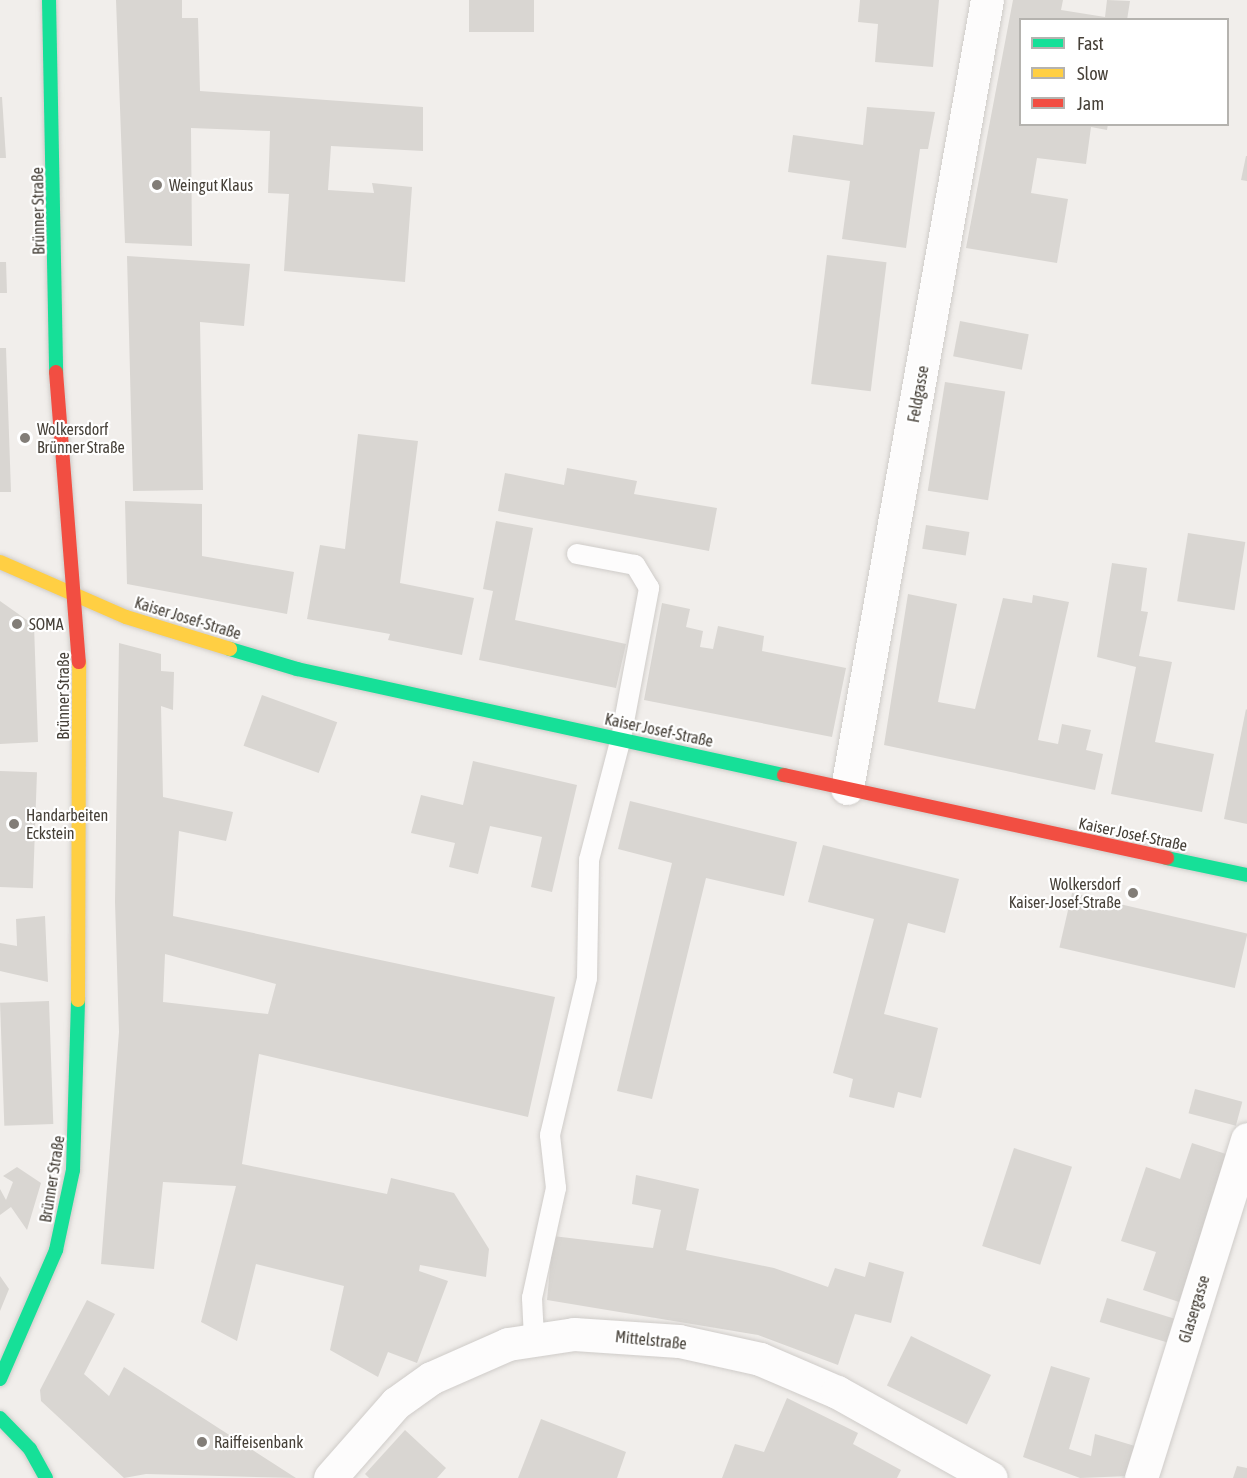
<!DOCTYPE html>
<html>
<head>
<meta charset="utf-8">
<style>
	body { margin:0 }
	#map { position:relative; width:1247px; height:1478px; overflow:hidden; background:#f1eeeb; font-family:"Asap Condensed",sans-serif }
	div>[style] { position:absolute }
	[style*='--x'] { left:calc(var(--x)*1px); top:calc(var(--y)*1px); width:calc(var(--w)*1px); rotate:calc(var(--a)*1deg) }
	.building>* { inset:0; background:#d9d6d2; transform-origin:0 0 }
	.roads { filter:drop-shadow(0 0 2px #cfccc9) drop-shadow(0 0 2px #cfccc9) }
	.lane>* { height:20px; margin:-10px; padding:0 10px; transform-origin:10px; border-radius:10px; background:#fdfcfc }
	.street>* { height:33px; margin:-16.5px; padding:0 16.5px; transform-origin:16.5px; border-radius:16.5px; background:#fdfcfc }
	.fast>* { height:14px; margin:-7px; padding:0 7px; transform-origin:7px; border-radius:7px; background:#16e098 }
	.slow>* { height:14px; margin:-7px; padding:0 7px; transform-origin:7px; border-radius:7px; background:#ffcf43 }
	.jam>* { height:14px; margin:-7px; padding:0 7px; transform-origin:7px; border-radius:7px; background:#f24e42 }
	.dots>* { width:16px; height:16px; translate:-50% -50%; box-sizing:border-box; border:3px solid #fff; border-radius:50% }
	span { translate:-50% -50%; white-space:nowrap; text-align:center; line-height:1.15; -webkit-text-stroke:4.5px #fff; paint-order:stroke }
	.poi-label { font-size:16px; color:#464038 }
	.left { translate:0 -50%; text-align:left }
	.right { translate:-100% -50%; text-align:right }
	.street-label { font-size:16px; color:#464038 }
	.legend { position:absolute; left:1019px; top:18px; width:210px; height:108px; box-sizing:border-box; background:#fff; border:2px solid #b5b3af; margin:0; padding:8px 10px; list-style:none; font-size:18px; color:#464038 }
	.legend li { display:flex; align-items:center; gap:12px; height:30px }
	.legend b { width:30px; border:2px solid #b5b3af }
</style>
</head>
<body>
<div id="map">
	<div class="building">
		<div style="clip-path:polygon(116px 0,182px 0,182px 18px,198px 18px,200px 91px,423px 107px,423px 151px,331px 146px,328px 190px,374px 193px,372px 183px,412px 187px,405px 282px,284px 271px,289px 194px,268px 193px,270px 131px,191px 128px,192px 246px,125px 243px)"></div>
		<div style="left:469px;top:0;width:65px;height:32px"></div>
		<div style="clip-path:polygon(860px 0,939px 0,933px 67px,875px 62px,878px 24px,858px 22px)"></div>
		<div style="clip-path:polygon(1013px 0,1063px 0,1061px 10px,1105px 17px,1107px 0,1130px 1px,1127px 20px,1020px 20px,1020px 124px,1108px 124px,1107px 130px,1091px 127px,1086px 164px,1037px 158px,1031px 193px,1068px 199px,1057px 263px,966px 248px)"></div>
		<div style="clip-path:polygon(0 97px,2px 97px,6px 158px,0 158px)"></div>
		<div style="clip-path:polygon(867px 107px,935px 112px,928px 149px,920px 149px,906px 248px,842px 239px,850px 181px,788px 172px,793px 135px,863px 145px)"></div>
		<div style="clip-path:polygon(1246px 156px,1247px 156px,1247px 181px,1241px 180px)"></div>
		<div style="left:827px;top:255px;width:60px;height:130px;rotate:7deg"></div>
		<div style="clip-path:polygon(127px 256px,250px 264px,244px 326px,200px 322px,203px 490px,133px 491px)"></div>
		<div style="clip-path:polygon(0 262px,6px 262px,7px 293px,0 293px)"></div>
		<div style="left:960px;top:321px;width:70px;height:36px;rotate:11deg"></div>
		<div style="clip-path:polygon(0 348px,6px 348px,11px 492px,0 492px)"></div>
		<div style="left:945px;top:382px;width:61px;height:110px;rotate:9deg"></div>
		<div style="clip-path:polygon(358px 434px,418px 441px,400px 583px,474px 598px,462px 655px,388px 640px,390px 634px,307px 619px,320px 545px,345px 549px)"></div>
		<div style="clip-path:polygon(567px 468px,637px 481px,634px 494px,717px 508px,709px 551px,498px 511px,505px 473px,564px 485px)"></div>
		<div style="clip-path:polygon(125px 501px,202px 504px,202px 556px,294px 572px,287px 614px,127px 584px)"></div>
		<div style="clip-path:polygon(496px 521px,533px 528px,515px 620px,626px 644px,616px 688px,479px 660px,493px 591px,483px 589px)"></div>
		<div style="left:926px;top:525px;width:44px;height:24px;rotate:9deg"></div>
		<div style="left:1188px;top:533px;width:58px;height:69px;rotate:9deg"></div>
		<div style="clip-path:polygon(1112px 563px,1147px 568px,1141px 611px,1148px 612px,1139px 656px,1172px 662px,1155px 742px,1214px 754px,1202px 812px,1111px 794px,1136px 667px,1097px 657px)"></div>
		<div style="clip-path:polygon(908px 594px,957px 604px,938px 702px,975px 709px,1003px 598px,1032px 603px,1033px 595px,1069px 602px,1038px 740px,1058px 744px,1062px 724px,1091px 730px,1086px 750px,1103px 754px,1095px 790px,884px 745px)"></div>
		<div style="clip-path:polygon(0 601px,34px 625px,38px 742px,0 744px)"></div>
		<div style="clip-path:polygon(662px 603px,690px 609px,686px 627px,703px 631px,700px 647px,713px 649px,718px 626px,764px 636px,762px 651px,846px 668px,832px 737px,644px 700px)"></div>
		<div style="clip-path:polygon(evenodd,119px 643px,161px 654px,161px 671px,174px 672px,173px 710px,161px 706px,163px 797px,233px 812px,226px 841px,179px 831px,173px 916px,555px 997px,528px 1117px,259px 1054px,242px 1164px,387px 1194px,391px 1178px,454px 1193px,489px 1249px,486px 1277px,420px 1265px,419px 1271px,448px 1281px,417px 1363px,388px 1352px,378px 1377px,330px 1350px,344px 1286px,256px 1264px,237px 1341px,201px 1322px,236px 1186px,163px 1182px,154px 1269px,101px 1264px,119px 1032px,115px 902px,119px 643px,165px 954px,276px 984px,268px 1014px,163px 1002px,165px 954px)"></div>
		<div style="left:262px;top:695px;width:80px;height:54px;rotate:20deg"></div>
		<div style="clip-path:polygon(1246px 709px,1247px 710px,1247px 824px,1224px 819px)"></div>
		<div style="clip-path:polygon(473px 761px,577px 785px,552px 892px,531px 887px,542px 837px,490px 826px,478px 874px,449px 867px,455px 843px,411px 833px,421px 795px,463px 805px)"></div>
		<div style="left:0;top:771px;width:37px;height:116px;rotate:2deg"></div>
		<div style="clip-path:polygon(630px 801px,797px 842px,784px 896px,706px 878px,652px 1099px,617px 1091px,672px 863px,618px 849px)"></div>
		<div style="clip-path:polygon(823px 845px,959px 879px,945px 933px,908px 923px,884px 1014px,938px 1028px,921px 1098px,898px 1092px,894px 1108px,849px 1097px,853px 1079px,833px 1073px,874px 919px,808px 902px)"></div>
		<div style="left:1072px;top:893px;width:180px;height:56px;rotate:13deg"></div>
		<div style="clip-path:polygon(45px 916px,48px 982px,0 971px,0 943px,17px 946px,16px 919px)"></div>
		<div style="left:49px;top:1001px;width:123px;height:49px;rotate:88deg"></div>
		<div style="left:1195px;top:1089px;width:49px;height:25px;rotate:15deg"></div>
		<div style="clip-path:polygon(1192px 1143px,1229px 1155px,1179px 1302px,1143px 1290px,1156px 1252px,1121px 1241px,1146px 1167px,1180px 1179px)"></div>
		<div style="left:1014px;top:1148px;width:61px;height:103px;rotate:18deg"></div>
		<div style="clip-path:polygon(17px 1167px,41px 1183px,27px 1230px,11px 1207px,0 1215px,0 1189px,6px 1200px,13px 1182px,3px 1176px)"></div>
		<div style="clip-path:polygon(636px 1175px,699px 1189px,686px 1250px,774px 1268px,828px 1287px,835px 1268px,865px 1277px,869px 1262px,904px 1272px,891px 1323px,855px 1314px,838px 1365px,758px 1335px,547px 1300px,553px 1236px,653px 1248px,661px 1210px,632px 1204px)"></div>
		<div style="clip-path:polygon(0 1276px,9px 1289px,0 1311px)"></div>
		<div style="left:1107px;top:1298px;width:70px;height:25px;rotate:17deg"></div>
		<div style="clip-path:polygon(87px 1300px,115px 1314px,84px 1374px,109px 1396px,124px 1367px,296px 1478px,146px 1474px,124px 1478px,41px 1401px,40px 1390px)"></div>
		<div style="left:911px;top:1336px;width:89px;height:55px;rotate:26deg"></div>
		<div style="clip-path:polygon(1051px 1366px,1090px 1378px,1069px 1449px,1091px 1456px,1095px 1434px,1135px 1446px,1129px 1476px,1080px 1478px,1023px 1457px)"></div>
		<div style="clip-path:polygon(787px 1398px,858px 1433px,853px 1444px,901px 1470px,897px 1478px,722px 1478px,735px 1444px,764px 1452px)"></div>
		<div style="clip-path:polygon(541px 1419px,626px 1452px,617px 1478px,518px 1478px)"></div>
		<div style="clip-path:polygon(405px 1430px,446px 1468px,437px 1478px,369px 1478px,365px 1474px)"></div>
		<div style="clip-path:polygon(1237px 1466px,1247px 1468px,1247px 1478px,1233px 1478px)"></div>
	</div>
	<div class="roads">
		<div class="lane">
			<div style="--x:534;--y:1338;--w:40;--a:-92.9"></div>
			<div style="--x:532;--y:1298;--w:113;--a:-77.7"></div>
			<div style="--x:556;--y:1188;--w:53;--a:-96.5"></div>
			<div style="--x:550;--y:1135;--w:161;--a:-76.7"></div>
			<div style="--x:587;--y:978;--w:118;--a:-89"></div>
			<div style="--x:589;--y:860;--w:126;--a:-75.3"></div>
			<div style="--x:621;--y:738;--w:153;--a:-79.4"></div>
			<div style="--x:649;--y:588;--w:27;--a:-121"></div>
			<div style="--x:635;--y:565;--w:59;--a:-169.3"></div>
		</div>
		<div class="street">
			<div style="--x:847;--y:788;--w:800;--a:-79.93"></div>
			<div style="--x:330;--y:1478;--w:100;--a:-48.7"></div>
			<div style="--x:396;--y:1403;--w:43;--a:-35.5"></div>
			<div style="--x:431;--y:1378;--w:84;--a:-23.8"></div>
			<div style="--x:508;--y:1344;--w:67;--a:-8.6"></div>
			<div style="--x:574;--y:1334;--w:105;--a:3.8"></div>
			<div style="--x:679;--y:1341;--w:83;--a:12.5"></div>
			<div style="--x:760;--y:1359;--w:84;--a:23.2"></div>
			<div style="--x:837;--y:1392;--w:176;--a:29.2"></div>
			<div style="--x:1141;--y:1478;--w:355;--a:-72.6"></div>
		</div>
		<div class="fast">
			<div style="--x:49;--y:0;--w:372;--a:88.9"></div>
			<div style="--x:230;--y:649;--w:70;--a:16.6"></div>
			<div style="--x:297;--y:669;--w:498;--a:12.3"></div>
			<div style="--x:1167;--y:858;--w:82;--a:12"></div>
			<div style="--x:0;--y:1379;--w:141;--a:-66.5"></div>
			<div style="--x:56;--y:1250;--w:82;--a:-78"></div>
			<div style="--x:73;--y:1170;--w:170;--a:-88.3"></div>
			<div style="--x:0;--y:1418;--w:43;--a:45.9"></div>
			<div style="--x:30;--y:1449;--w:33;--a:61"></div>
		</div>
		<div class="slow">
			<div style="--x:0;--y:562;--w:137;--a:23.6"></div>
			<div style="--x:126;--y:617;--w:109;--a:17.1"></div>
			<div style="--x:78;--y:1000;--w:338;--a:-89.8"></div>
		</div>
		<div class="jam">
			<div style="--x:56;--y:372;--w:291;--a:85.5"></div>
			<div style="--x:784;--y:775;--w:392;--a:12.2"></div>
		</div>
	</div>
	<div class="dots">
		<div style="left:157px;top:185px;background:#827d77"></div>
		<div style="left:25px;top:438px;background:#827d77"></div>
		<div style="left:17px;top:624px;background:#827d77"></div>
		<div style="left:14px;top:824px;background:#827d77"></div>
		<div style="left:1133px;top:893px;background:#827d77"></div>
		<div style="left:202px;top:1442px;background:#827d77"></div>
	</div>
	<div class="poi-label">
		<span class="left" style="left:169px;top:185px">Weingut Klaus</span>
		<span class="left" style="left:37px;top:438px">Wolkersdorf<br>Brünner Straße</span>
		<span class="left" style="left:29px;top:624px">SOMA</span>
		<span class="left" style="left:26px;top:824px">Handarbeiten<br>Eckstein</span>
		<span class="right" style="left:1121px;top:893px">Wolkersdorf<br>Kaiser-Josef-Straße</span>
		<span class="left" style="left:214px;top:1442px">Raiffeisenbank</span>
	</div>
	<div class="street-label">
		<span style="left:38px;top:211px;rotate:-91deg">Brünner Straße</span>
		<span style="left:918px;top:394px;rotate:-80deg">Feldgasse</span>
		<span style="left:188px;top:618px;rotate:17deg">Kaiser Josef-Straße</span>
		<span style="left:63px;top:696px;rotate:-90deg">Brünner Straße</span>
		<span style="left:659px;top:730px;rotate:12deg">Kaiser Josef-Straße</span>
		<span style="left:1133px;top:834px;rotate:12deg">Kaiser Josef-Straße</span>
		<span style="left:52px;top:1179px;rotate:-81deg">Brünner Straße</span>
		<span style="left:1194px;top:1309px;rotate:-73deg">Glasergasse</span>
		<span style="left:651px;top:1340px;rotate:6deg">Mittelstraße</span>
	</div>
	<ul class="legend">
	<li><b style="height:8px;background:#16e098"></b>Fast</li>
	<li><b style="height:8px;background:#ffcf43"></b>Slow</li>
	<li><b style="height:8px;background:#f24e42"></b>Jam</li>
	</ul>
</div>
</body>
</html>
